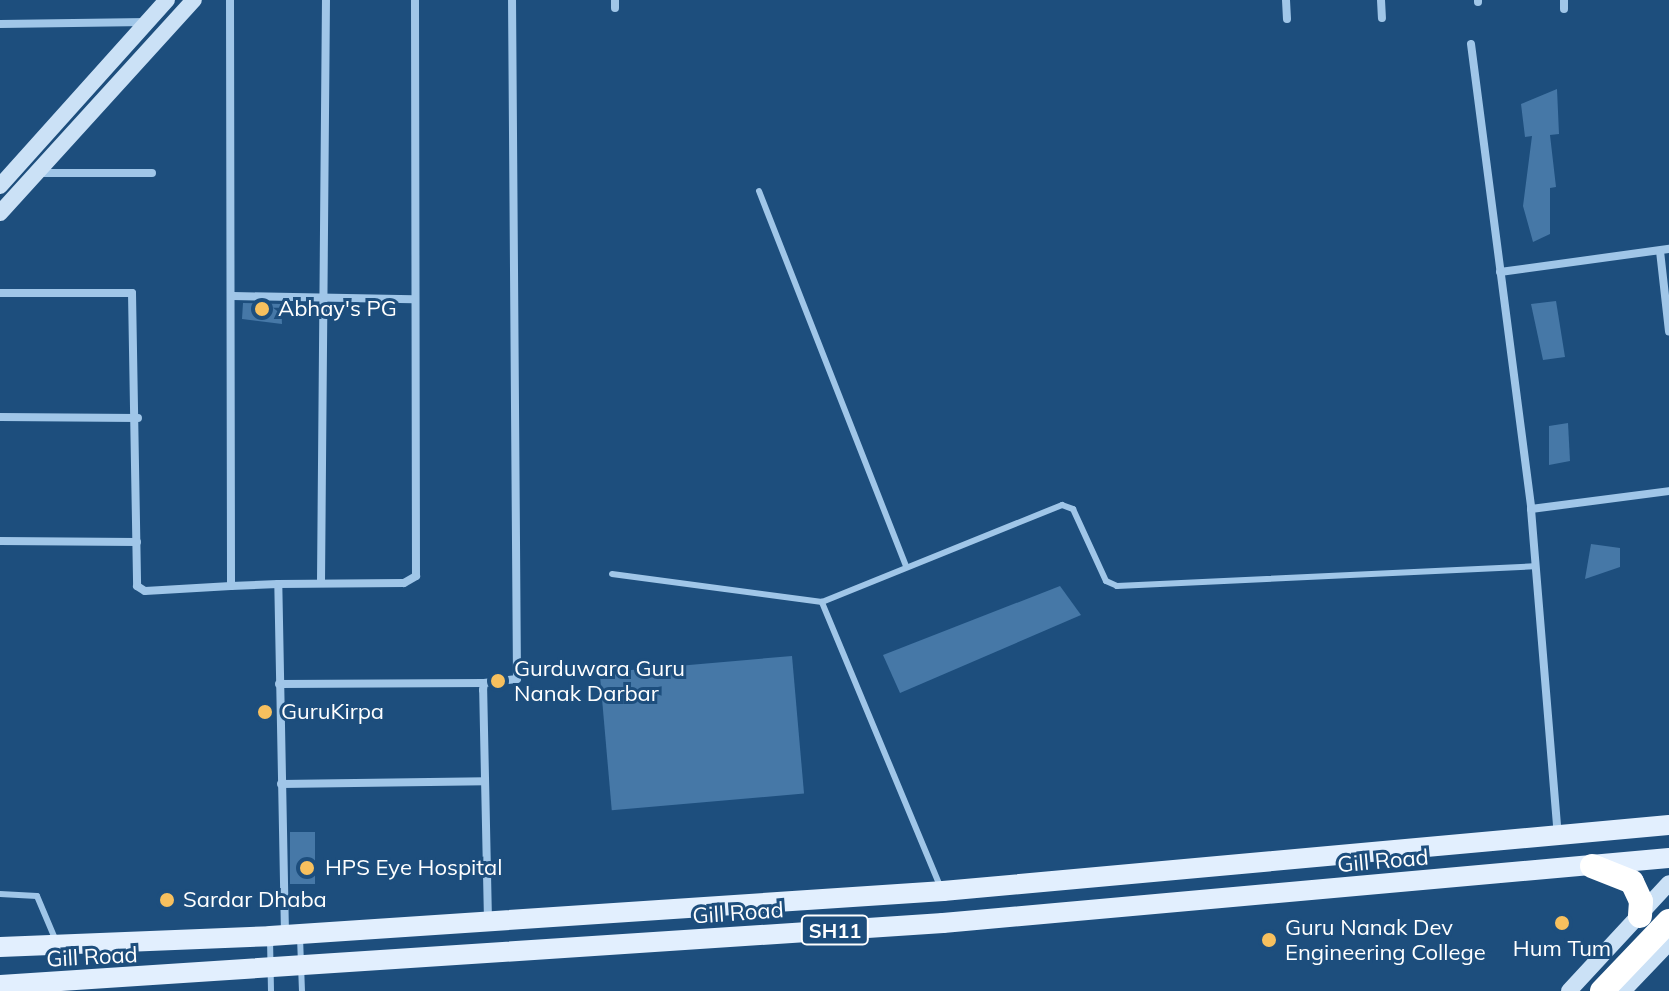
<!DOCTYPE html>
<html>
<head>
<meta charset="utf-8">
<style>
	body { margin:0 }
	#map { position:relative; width:1669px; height:991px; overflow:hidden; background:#1d4e7d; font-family:Mulish,sans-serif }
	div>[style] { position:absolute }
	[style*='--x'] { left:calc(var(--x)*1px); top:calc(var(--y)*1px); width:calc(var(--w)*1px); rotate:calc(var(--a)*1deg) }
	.building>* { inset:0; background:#4678a7; transform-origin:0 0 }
	.lane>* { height:6px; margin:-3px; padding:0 3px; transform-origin:3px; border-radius:3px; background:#a0c6e8 }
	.street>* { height:8px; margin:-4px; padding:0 4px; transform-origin:4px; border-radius:4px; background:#a0c6e8 }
	.secondary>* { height:16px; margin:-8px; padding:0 8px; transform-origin:8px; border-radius:8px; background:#cbe1f6 }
	.primary>* { height:20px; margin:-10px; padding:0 10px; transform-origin:10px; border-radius:10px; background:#e2effe }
	.highway>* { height:24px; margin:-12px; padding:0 12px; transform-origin:12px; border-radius:12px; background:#fff }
	.dots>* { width:22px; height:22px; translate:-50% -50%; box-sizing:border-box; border:4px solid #1d4e7d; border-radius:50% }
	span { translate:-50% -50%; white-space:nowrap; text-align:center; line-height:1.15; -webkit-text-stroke:6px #1d4e7d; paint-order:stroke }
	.shield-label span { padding:2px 6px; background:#1d4e7d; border:2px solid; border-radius:6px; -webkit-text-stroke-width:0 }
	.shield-label { font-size:20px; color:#fff; font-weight:700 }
	.poi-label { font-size:22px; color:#fff }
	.left { translate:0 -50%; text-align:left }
	.street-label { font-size:22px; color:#fff }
</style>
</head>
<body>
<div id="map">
	<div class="building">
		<div style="clip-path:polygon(1557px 89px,1559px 134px,1550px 135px,1556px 187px,1550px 188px,1550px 234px,1533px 242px,1523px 206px,1532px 136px,1525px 137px,1521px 104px)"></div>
		<div style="clip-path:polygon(1556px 301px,1565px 357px,1543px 360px,1531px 304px)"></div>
		<div style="clip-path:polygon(243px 303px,281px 304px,282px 324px,242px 319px)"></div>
		<div style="clip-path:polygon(1568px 423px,1570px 461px,1549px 465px,1549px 426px)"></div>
		<div style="clip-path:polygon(1591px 544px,1620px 548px,1620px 567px,1585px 579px)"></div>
		<div style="clip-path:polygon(1060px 586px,1081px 615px,900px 693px,883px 655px)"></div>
		<div style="left:792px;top:656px;width:138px;height:193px;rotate:85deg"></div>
		<div style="left:290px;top:832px;width:25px;height:52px"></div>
	</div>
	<div class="lane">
		<div style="--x:759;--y:191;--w:403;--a:68.6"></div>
		<div style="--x:612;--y:574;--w:212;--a:7.6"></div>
		<div style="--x:940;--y:886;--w:308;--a:-112.6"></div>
		<div style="--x:822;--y:602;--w:259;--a:-22"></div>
		<div style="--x:1062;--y:505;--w:12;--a:20"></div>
		<div style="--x:1073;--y:509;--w:79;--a:65.4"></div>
		<div style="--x:1106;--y:581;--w:12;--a:24"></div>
		<div style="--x:1117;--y:586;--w:417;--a:-2.7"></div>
		<div style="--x:0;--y:894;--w:37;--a:3"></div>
		<div style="--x:37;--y:896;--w:49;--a:67.1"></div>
		<div style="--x:300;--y:937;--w:54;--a:87.9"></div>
		<div style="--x:270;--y:939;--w:52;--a:88.9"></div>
	</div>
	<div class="street">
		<div style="--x:230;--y:0;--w:586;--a:89.9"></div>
		<div style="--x:231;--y:586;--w:47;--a:-2.4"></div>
		<div style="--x:1286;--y:0;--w:19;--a:87"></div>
		<div style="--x:1381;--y:0;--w:18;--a:87"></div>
		<div style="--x:1478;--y:0;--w:2;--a:90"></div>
		<div style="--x:1564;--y:0;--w:9;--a:90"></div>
		<div style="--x:615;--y:8;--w:8;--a:-90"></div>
		<div style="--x:0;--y:24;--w:147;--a:-0.8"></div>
		<div style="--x:1471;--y:44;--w:469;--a:82.6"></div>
		<div style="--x:1531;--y:509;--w:326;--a:85.3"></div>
		<div style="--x:39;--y:173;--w:113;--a:0"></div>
		<div style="--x:1660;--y:251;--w:81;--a:83.6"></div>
		<div style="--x:1500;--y:272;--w:171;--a:-7.8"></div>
		<div style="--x:0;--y:293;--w:132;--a:0"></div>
		<div style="--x:132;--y:293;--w:293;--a:89"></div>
		<div style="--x:137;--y:586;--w:9;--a:32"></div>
		<div style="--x:145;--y:591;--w:86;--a:-3.3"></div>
		<div style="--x:233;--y:296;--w:180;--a:1"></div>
		<div style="--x:0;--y:417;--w:138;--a:0.4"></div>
		<div style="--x:1531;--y:509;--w:139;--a:-7.4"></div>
		<div style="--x:0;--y:541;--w:137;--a:0.4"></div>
		<div style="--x:321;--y:582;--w:582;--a:-89.51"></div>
		<div style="--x:279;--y:684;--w:205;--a:-0.3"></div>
		<div style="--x:281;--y:784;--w:204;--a:-0.8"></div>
		<div style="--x:488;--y:921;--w:231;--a:-91.2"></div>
		<div style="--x:483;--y:690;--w:7;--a:-82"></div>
		<div style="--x:484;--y:683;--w:33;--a:-7"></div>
		<div style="--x:517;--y:679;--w:679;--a:-90.42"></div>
		<div style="--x:285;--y:934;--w:350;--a:-91.1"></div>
		<div style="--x:278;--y:584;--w:126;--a:-0.5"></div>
		<div style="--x:404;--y:583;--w:14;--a:-30"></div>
		<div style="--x:416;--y:576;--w:576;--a:-90.1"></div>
	</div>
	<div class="secondary">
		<div style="--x:0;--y:186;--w:250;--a:-48.1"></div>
		<div style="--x:0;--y:213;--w:288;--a:-47.7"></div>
		<div style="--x:1569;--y:991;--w:147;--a:-47.2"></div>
		<div style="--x:1623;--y:991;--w:66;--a:-46.2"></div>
	</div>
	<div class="primary">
		<div style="--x:0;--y:947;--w:270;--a:-2.3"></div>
		<div style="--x:270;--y:936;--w:675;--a:-3.83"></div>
		<div style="--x:943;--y:891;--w:729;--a:-5.19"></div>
		<div style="--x:0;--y:985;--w:945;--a:-3.76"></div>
		<div style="--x:943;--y:923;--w:729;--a:-5.12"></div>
	</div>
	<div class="highway">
		<div style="--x:1592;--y:866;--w:43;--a:21.8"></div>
		<div style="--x:1632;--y:882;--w:21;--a:65"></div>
		<div style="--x:1641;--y:901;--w:15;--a:94"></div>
		<div style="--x:1602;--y:991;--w:97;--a:-46.3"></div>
	</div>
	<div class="dots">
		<div style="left:262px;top:309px;background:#f7c05e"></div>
		<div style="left:498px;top:681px;background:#f7c05e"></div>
		<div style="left:265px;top:712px;background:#f7c05e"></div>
		<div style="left:307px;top:868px;background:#f7c05e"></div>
		<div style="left:167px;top:900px;background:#f7c05e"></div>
		<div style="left:1562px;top:923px;background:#f7c05e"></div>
		<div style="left:1269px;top:940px;background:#f7c05e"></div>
	</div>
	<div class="shield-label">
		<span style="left:835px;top:930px">SH11</span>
	</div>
	<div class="poi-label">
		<span class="left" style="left:278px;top:309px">Abhay's PG</span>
		<span class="left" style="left:514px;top:681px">Gurduwara Guru<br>Nanak Darbar</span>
		<span class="left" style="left:281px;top:712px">GuruKirpa</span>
		<span class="left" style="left:325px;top:868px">HPS Eye Hospital</span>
		<span class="left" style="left:183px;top:900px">Sardar Dhaba</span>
		<span class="left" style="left:1285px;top:940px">Guru Nanak Dev<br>Engineering College</span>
		<span style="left:1562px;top:949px">Hum Tum</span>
	</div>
	<div class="street-label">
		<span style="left:1383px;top:861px;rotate:-5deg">Gill Road</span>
		<span style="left:738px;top:913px;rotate:-4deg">Gill Road</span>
		<span style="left:92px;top:957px;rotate:-3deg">Gill Road</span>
	</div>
</div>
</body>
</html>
